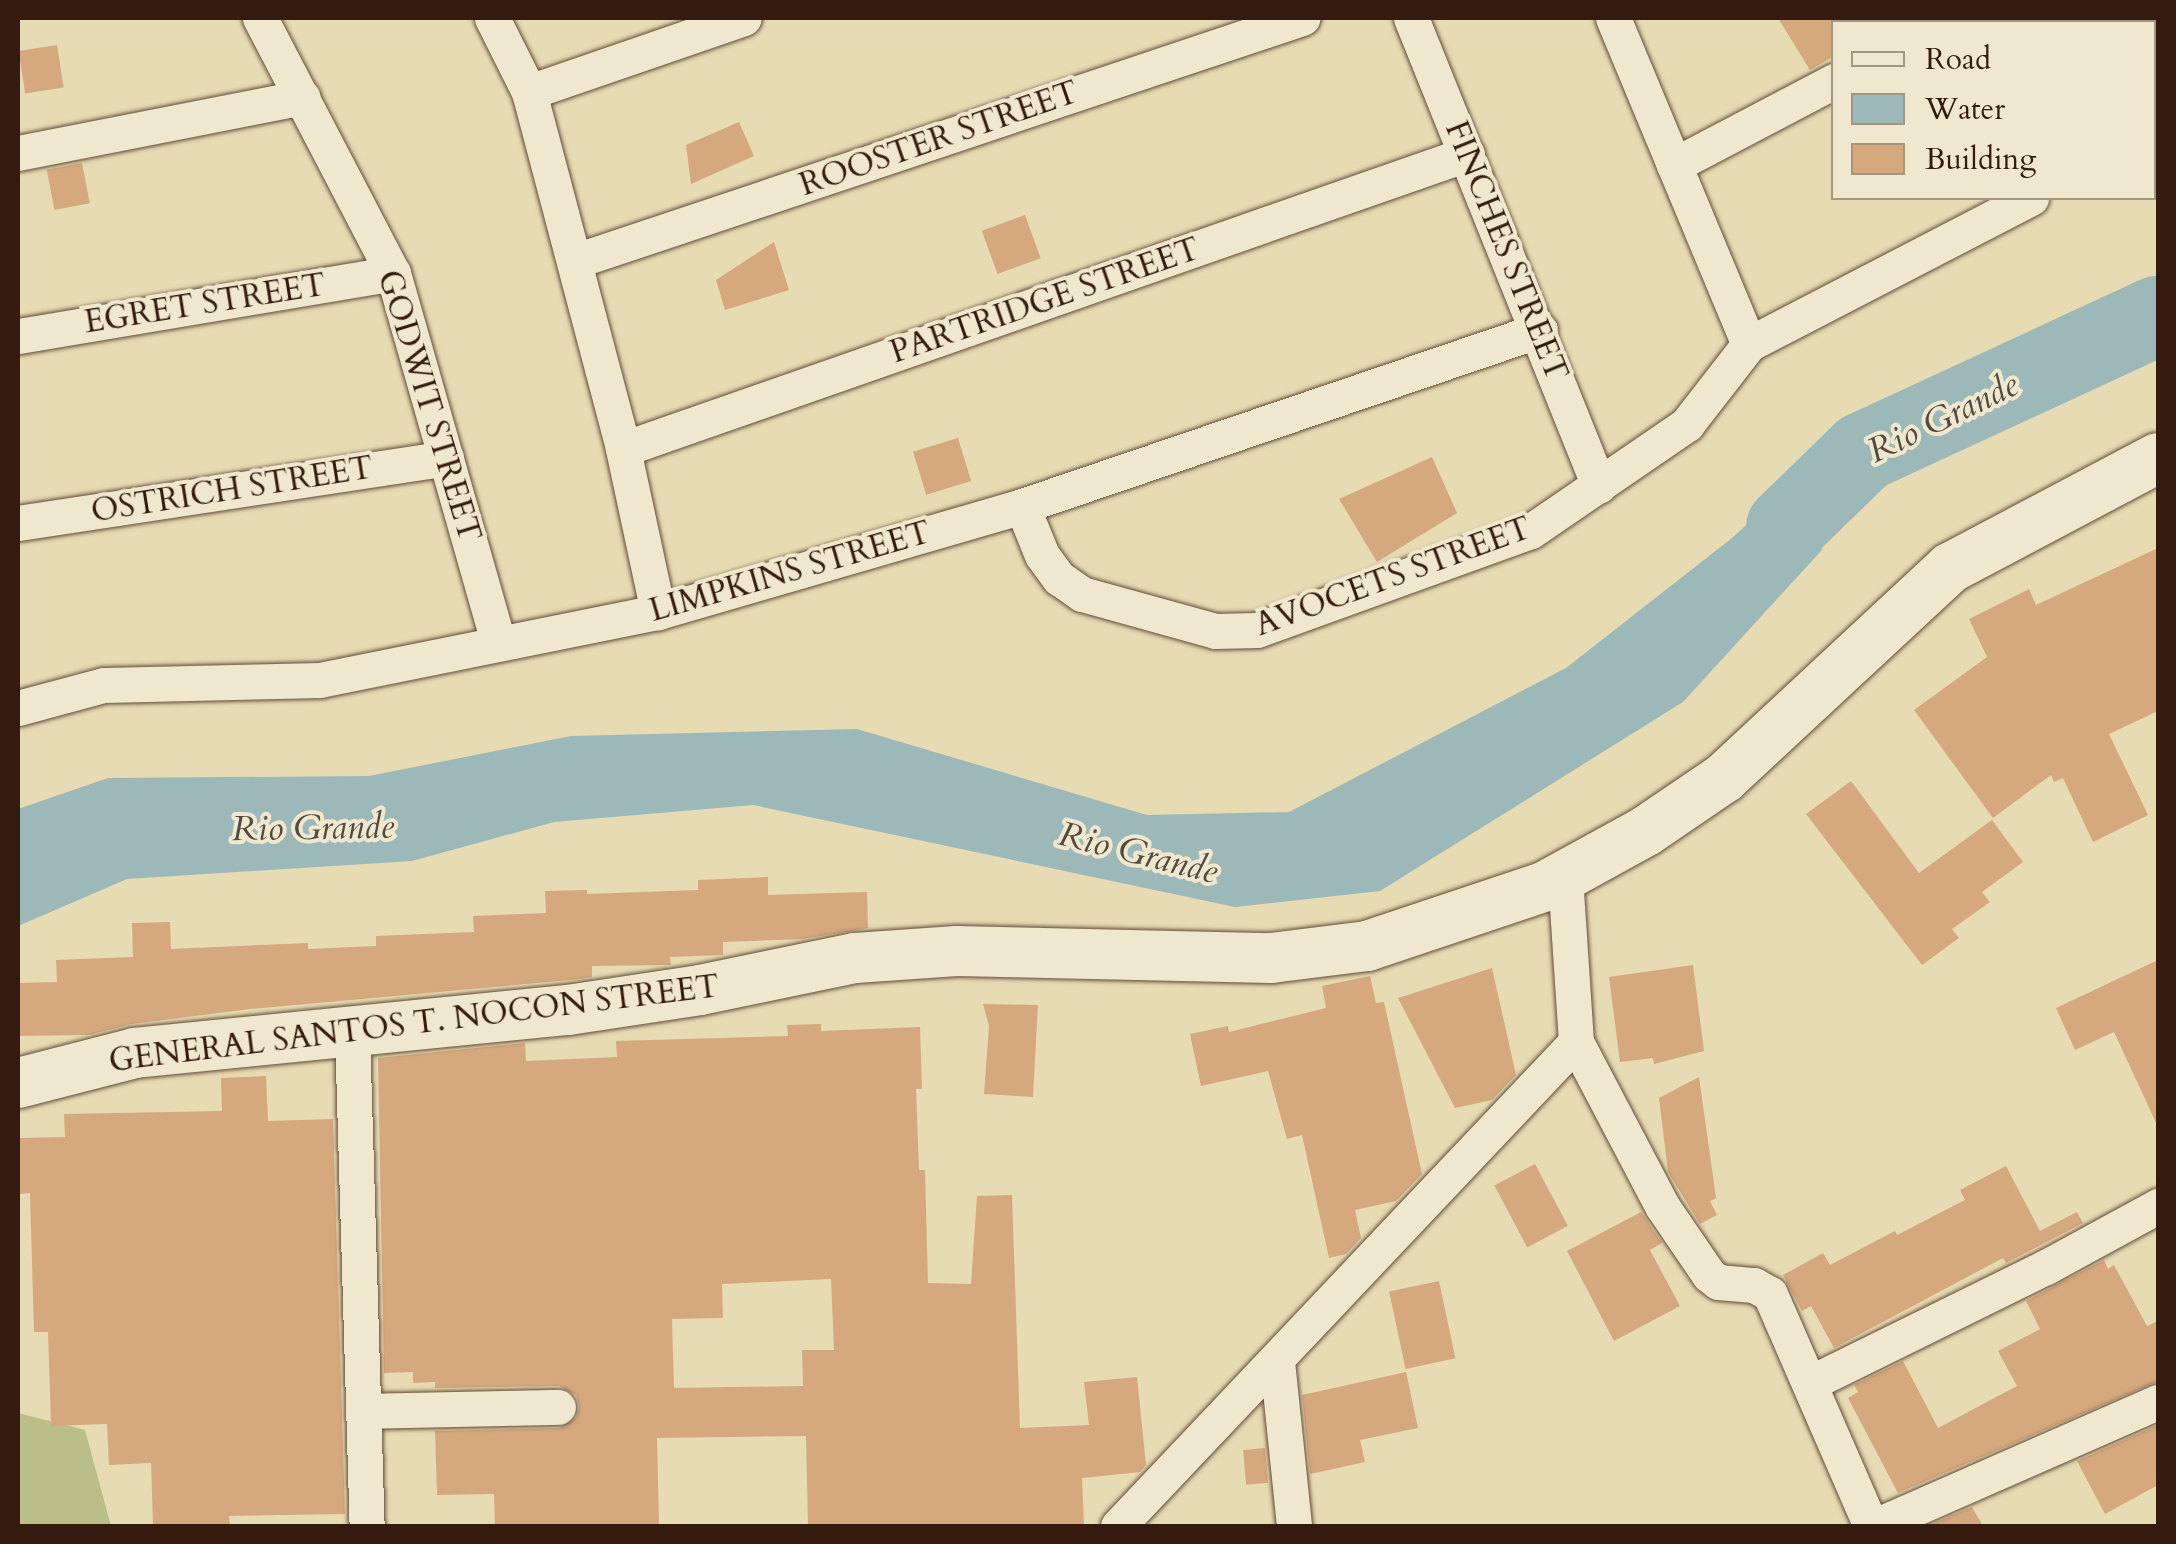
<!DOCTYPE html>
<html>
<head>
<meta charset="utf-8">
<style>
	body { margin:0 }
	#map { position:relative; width:2176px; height:1544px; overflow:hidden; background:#e7dbb3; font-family:Cardo,serif }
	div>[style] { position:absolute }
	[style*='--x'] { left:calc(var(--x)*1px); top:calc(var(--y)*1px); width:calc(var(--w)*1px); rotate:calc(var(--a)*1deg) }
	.green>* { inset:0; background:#babf89 }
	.water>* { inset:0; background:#9db8b9 }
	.river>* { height:80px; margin:-40px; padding:0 40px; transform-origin:40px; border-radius:40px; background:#9db8b9 }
	.building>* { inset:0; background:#d6a87e; transform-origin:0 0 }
	.roads { filter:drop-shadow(0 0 2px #624b38) drop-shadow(0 0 2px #624b38) }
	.minor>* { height:35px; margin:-17.5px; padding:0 17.5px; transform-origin:17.5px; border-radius:17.5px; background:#efe8ce }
	.secondary>* { height:50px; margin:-25px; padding:0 25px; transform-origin:25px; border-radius:25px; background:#efe8ce }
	span { translate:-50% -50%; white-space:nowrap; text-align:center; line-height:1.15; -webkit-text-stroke:8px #efe8ce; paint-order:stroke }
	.street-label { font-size:32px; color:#351b0f }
	.water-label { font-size:35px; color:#544a42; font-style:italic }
	.frame { position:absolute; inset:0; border:20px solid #351b0f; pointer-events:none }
	.legend { position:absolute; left:1831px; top:20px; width:325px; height:180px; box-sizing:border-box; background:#efe8ce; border:2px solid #a59682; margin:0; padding:12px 18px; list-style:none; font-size:30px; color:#351b0f }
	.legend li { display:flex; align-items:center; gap:20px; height:50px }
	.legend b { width:50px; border:2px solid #a59682 }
</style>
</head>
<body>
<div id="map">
	<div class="green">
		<div style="clip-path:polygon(18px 1413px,85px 1430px,111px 1526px,18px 1526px)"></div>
	</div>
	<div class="water">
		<div style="clip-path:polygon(1863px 452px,1821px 551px,1683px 702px,1380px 891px,1235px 907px,753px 805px,554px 822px,412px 861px,127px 879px,18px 926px,18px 809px,108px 778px,369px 776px,571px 736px,857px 729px,1147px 815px,1289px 812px,1566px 668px,1732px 538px,1788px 487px)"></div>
	</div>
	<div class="river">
		<div style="--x:1786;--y:527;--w:107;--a:-44.2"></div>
		<div style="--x:1863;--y:452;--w:325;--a:-24.8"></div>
	</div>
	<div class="building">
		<div style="clip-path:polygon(1778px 18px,1834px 18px,1834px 56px,1810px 70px)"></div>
		<div style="left:57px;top:45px;width:43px;height:39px;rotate:81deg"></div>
		<div style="clip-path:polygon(739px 122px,754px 156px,691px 184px,686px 145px)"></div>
		<div style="left:82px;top:163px;width:41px;height:36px;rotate:79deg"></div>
		<div style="left:1025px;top:215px;width:46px;height:46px;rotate:70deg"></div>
		<div style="clip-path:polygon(774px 242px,789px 290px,725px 310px,716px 280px)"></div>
		<div style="left:958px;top:438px;width:45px;height:47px;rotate:73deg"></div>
		<div style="clip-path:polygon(1432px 457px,1457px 513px,1377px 562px,1339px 499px)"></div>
		<div style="clip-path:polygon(2158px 548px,2158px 711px,2109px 734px,2148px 815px,2093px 842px,2063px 778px,2054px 782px,2051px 775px,1993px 818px,1914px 710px,1987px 657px,1969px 619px,2029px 589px,2036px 605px)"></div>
		<div style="clip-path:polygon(1851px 781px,1919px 873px,1992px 820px,2023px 862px,1982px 892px,1990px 902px,1952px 929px,1959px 938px,1922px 965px,1806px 814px)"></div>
		<div style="clip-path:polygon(768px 877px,768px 895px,867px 892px,868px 928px,804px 939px,723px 942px,723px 955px,670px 957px,671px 965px,592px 966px,592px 977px,581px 979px,250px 1009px,132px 1024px,89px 1035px,18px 1036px,18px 983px,57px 982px,56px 960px,133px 957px,132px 923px,170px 922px,171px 949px,308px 943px,308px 949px,376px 946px,376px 936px,474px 932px,473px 916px,546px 913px,545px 891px,587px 890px,587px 894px,698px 890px,698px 880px)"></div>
		<div style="clip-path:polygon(2158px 960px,2158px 1127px,2114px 1032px,2075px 1050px,2056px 1008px)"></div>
		<div style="clip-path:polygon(1693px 965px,1704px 1051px,1654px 1064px,1653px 1058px,1620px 1062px,1609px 977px)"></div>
		<div style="clip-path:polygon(1492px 968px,1516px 1075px,1492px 1100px,1455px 1108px,1398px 998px)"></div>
		<div style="clip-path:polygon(1370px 976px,1376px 1003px,1384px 1002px,1422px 1174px,1396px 1201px,1355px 1210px,1361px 1238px,1346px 1254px,1329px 1258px,1302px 1135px,1287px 1139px,1268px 1071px,1201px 1086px,1190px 1034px,1228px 1026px,1229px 1032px,1326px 1008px,1322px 986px)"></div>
		<div style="clip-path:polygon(983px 1004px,1038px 1005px,1033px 1097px,984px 1094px,989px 1026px)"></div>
		<div style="clip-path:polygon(evenodd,821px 1024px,821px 1031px,920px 1027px,922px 1089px,916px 1089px,919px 1170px,925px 1170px,928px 1283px,971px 1284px,977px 1196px,1012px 1195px,1020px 1428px,1089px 1425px,1084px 1382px,1137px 1377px,1146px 1465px,1140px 1472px,1082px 1478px,1084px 1526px,808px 1526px,806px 1436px,657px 1438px,659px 1526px,495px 1526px,494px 1494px,437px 1495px,435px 1431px,559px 1428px,576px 1418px,579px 1406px,576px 1395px,559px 1386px,435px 1388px,435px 1382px,413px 1383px,413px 1372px,384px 1373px,378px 1058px,525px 1043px,526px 1061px,617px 1057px,616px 1041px,788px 1036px,787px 1025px,821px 1024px,831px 1279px,834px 1350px,802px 1350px,803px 1386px,674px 1388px,672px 1319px,723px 1318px,722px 1284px,831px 1279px)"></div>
		<div style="clip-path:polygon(266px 1076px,268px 1121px,333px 1119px,345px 1514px,229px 1516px,230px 1526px,153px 1526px,151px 1463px,109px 1465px,107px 1424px,51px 1426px,48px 1332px,34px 1332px,30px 1193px,19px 1194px,18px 1138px,65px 1137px,64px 1114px,222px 1111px,221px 1078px)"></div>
		<div style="clip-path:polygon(1699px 1077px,1716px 1198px,1710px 1201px,1717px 1215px,1700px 1224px,1668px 1172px,1659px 1098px)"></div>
		<div style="left:1535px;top:1164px;width:70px;height:46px;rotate:62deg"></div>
		<div style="clip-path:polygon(2006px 1166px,2040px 1231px,2077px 1212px,2083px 1223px,2006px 1263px,2003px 1258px,1834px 1348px,1811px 1306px,1802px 1311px,1783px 1275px,1823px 1253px,1830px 1265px,1895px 1231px,1897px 1235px,1965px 1200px,1960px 1190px)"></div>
		<div style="clip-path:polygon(1641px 1212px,1662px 1243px,1650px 1250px,1680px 1306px,1614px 1341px,1567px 1251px)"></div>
		<div style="clip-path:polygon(2104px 1260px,2108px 1269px,2114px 1265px,2147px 1326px,2158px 1321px,2158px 1381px,1898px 1493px,1848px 1398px,1858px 1392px,1854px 1385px,1903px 1361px,1938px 1428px,2017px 1386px,1998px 1351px,2040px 1329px,2026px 1301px)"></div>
		<div style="left:1439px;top:1281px;width:79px;height:51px;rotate:78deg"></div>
		<div style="clip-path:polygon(1406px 1372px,1418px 1428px,1360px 1440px,1365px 1462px,1310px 1474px,1302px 1395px)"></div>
		<div style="clip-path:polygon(2158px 1425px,2158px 1485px,2105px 1514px,2077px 1461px)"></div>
		<div style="left:1265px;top:1448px;width:35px;height:22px;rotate:85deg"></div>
		<div style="clip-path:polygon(1972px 1507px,1983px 1526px,1927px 1526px)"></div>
	</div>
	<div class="roads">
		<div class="minor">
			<div style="--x:260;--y:18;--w:288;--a:62.5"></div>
			<div style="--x:393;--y:273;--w:384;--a:74.1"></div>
			<div style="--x:492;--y:18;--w:83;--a:63.4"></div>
			<div style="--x:529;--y:92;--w:369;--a:75.2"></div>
			<div style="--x:623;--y:449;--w:167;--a:77.9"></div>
			<div style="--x:1411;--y:18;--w:504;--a:68.11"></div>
			<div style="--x:1613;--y:18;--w:353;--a:67.4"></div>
			<div style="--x:1945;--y:22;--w:11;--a:-22"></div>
			<div style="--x:529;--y:92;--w:227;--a:-19"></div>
			<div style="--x:2154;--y:133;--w:4;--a:-27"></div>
			<div style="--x:18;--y:153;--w:290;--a:-11.1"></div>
			<div style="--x:1674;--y:165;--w:181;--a:-27.7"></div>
			<div style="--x:575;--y:261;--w:767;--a:-18.48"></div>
			<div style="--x:18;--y:336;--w:380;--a:-9.5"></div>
			<div style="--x:623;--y:449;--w:894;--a:-19.27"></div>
			<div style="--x:1022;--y:506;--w:53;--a:67.8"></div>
			<div style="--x:1042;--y:555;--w:29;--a:54"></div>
			<div style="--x:1059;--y:578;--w:28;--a:35"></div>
			<div style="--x:1082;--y:594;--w:138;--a:15.5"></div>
			<div style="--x:1215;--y:631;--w:42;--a:-1.4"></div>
			<div style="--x:1257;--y:630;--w:291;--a:-19.9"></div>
			<div style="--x:1531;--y:531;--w:189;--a:-34.4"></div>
			<div style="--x:1687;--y:424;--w:101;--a:-52.2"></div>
			<div style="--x:1749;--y:344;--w:318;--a:-27.4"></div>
			<div style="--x:18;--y:523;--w:433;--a:-8.6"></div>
			<div style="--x:18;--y:708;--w:89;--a:-15"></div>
			<div style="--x:104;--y:685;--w:216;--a:-1.3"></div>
			<div style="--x:320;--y:680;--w:345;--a:-11.4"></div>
			<div style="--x:658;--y:612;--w:379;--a:-16.2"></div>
			<div style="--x:1022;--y:506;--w:547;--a:-18.77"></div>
			<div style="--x:352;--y:1032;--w:494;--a:88.3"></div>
			<div style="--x:1576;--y:1042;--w:185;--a:62.3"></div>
			<div style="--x:1662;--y:1206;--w:83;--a:55.7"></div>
			<div style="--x:1709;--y:1275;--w:11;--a:38"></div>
			<div style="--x:1718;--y:1282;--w:36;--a:5"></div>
			<div style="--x:1754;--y:1285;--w:18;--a:29"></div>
			<div style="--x:1770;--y:1294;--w:253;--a:66.5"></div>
			<div style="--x:1277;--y:1361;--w:166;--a:84.1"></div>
			<div style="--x:1810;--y:1383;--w:263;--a:-26.2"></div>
			<div style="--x:2046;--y:1267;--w:128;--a:-28.6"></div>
			<div style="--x:364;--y:1411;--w:194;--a:-1.2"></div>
			<div style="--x:1118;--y:1526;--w:666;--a:-46.58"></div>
			<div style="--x:1576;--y:1042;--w:167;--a:-93.8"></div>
			<div style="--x:1875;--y:1526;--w:309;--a:-23.7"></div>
		</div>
		<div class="secondary">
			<div style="--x:18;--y:1083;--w:121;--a:-14.4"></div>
			<div style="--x:135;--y:1053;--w:435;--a:-5.7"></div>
			<div style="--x:568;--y:1010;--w:134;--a:-8.6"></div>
			<div style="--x:700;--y:990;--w:158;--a:-11.7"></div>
			<div style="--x:855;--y:958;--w:102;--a:-3.9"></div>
			<div style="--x:957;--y:951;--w:314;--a:1.3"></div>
			<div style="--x:1271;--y:958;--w:97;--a:-7.1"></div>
			<div style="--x:1367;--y:946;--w:189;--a:-18.5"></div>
			<div style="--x:1546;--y:886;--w:114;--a:-28.8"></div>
			<div style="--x:1646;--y:831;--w:94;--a:-34.2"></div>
			<div style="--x:1724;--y:778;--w:309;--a:-42.9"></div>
			<div style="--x:1950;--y:568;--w:235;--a:-27.9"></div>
		</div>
	</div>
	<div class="street-label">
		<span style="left:939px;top:139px;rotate:-19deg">ROOSTER STREET</span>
		<span style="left:1506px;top:251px;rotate:68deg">FINCHES STREET</span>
		<span style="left:1045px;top:301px;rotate:-19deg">PARTRIDGE STREET</span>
		<span style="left:205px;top:304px;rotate:-9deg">EGRET STREET</span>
		<span style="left:429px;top:406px;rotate:73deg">GODWIT STREET</span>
		<span style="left:232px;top:490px;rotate:-9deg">OSTRICH STREET</span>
		<span style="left:790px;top:572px;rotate:-16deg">LIMPKINS STREET</span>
		<span style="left:1393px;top:577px;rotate:-20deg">AVOCETS STREET</span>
		<span style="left:414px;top:1024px;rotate:-7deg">GENERAL SANTOS T. NOCON STREET</span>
	</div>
	<div class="water-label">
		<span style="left:1943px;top:418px;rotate:-26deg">Rio Grande</span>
		<span style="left:313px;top:828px;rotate:-1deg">Rio Grande</span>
		<span style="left:1138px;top:853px;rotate:14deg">Rio Grande</span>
	</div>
	<div class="frame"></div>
	<ul class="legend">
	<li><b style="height:12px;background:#efe8ce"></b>Road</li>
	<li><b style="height:28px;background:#9db8b9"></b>Water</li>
	<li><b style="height:28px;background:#d6a87e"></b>Building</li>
	</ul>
</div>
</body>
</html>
